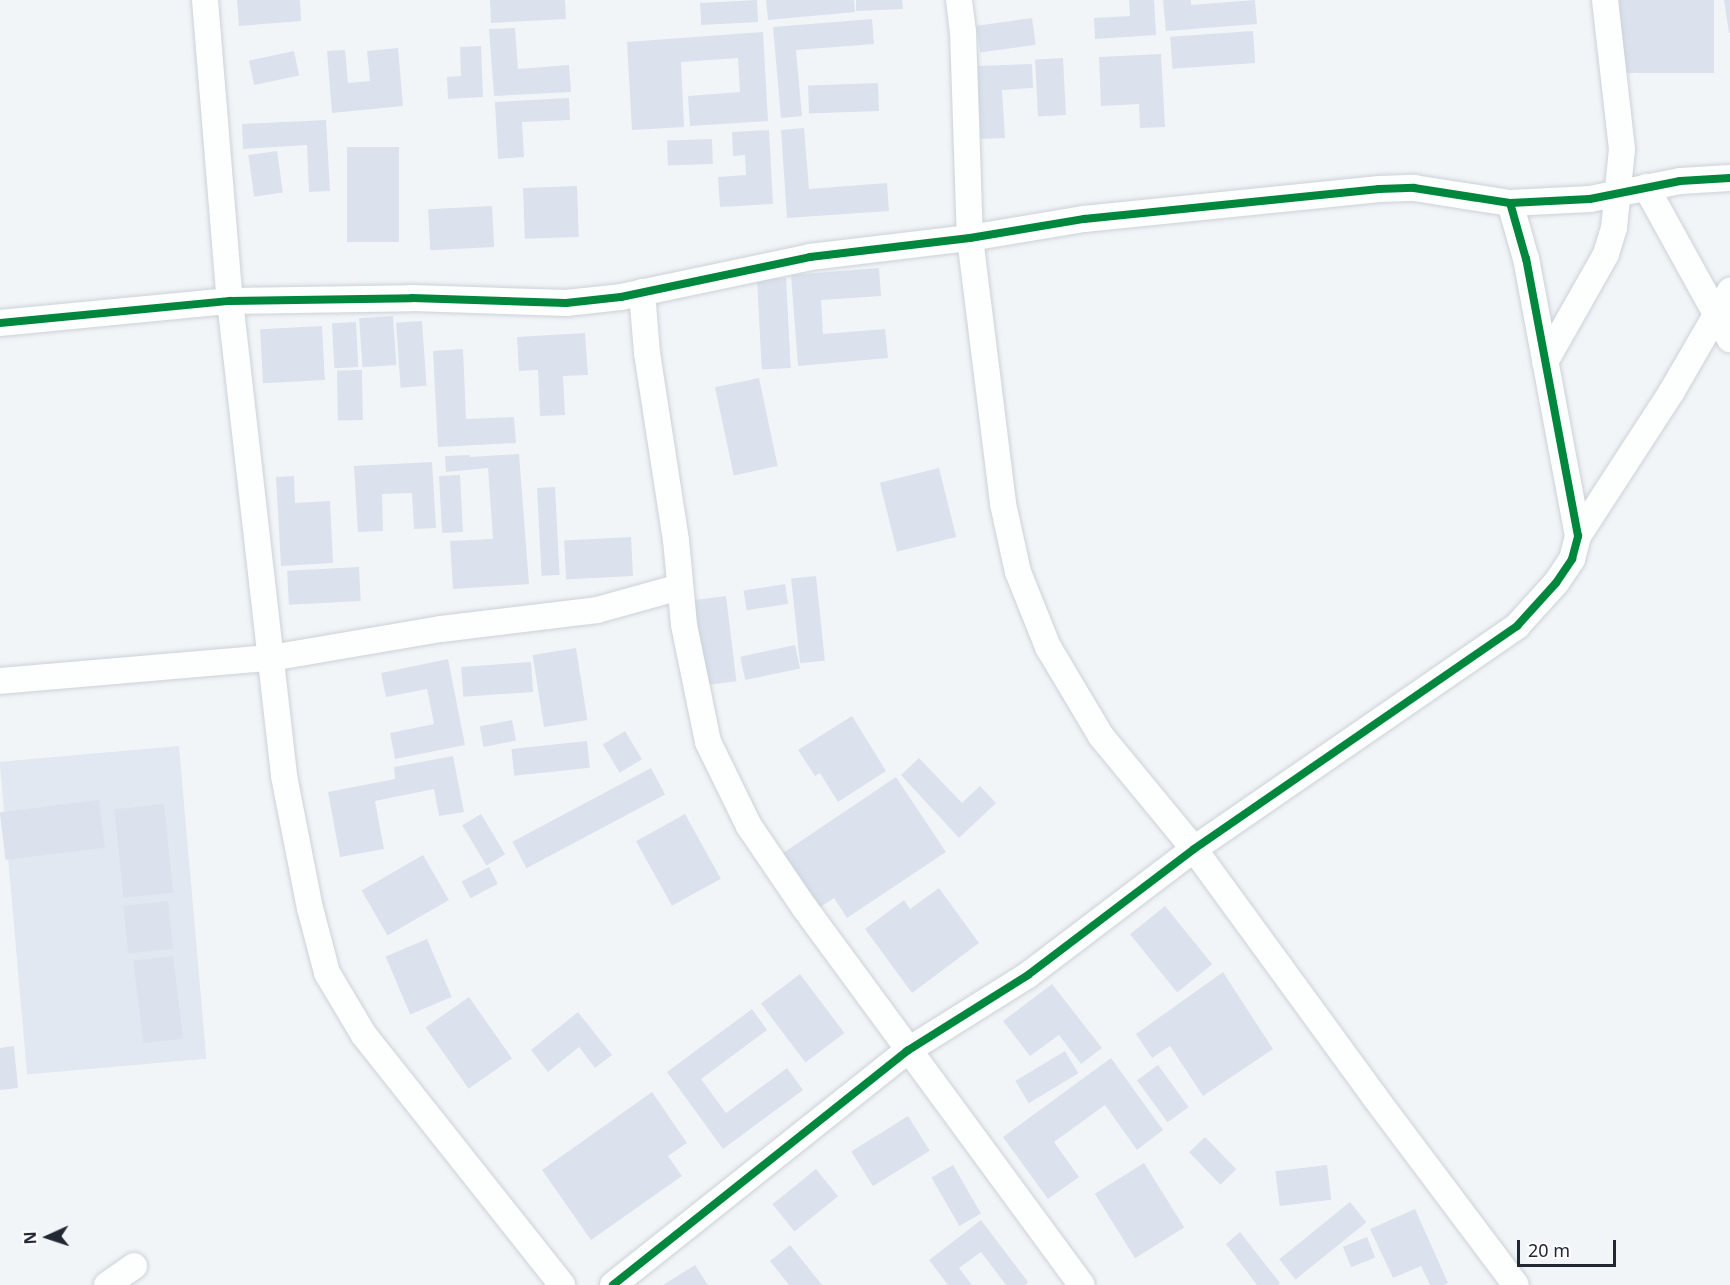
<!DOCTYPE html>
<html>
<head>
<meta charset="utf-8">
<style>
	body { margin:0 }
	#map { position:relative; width:1730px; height:1285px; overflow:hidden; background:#f2f5f8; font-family:"Noto Sans",sans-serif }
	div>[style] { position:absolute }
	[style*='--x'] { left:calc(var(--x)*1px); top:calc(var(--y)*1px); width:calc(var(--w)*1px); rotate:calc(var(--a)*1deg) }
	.built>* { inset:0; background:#e2e8f1; transform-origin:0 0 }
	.building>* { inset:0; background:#dbe2ed; transform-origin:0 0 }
	.roads { filter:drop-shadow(0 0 2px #ccd2d8) drop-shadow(0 0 2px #ccd2d8) }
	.minor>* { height:26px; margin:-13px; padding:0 13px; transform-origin:13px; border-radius:13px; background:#fdfefe }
	.cycleway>* { height:8px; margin:-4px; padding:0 4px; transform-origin:4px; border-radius:4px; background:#00873e }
	span { translate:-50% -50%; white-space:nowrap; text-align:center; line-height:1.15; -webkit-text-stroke:5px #fff; paint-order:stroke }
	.north { position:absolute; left:18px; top:1207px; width:60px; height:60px; -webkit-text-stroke:4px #fff; paint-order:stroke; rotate:267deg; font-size:16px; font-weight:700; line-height:24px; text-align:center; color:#212833 }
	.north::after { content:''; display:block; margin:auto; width:21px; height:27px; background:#212833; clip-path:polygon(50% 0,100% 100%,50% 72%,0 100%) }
	.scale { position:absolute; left:1517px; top:1240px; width:99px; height:27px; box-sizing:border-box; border:3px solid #212833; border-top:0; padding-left:8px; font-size:18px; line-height:21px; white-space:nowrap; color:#212833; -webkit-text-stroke:4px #fff; paint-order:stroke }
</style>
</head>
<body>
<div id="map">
	<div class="built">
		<div style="left:179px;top:746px;width:314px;height:180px;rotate:85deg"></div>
	</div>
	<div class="building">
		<div style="clip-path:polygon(237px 0,300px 0,301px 21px,239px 26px)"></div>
		<div style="clip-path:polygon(490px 0,565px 0,566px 19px,491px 23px)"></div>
		<div style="left:757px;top:0;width:22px;height:57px;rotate:87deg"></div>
		<div style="clip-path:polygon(766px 0,854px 0,855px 12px,768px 20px)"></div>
		<div style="clip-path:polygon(856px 0,902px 0,903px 9px,856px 11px)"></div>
		<div style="clip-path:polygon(1129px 0,1154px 0,1156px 35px,1095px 39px,1094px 18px,1130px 16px)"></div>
		<div style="clip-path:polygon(1163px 0,1191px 0,1191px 5px,1255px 0,1257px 24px,1166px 31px)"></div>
		<div style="left:1619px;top:0;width:95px;height:73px"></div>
		<div style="clip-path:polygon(1724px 0,1730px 0,1730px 33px,1729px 33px)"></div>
		<div style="left:1032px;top:18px;width:27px;height:56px;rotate:82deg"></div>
		<div style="clip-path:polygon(872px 19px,874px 44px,796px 50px,802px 116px,781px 118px,773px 27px)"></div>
		<div style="clip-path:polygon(515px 28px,518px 69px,569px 65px,571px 92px,494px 96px,489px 29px)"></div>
		<div style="left:1253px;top:31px;width:32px;height:83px;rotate:86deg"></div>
		<div style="clip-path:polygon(763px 32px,768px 121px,690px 126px,688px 96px,740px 92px,738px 58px,681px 62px,684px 127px,632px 130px,627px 42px)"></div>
		<div style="clip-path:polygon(481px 46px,483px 97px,448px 99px,447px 77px,461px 76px,460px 47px)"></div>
		<div style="clip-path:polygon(398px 48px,403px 106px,332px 113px,327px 51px,345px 50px,348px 83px,370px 81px,367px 51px)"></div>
		<div style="left:294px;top:51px;width:25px;height:46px;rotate:78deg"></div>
		<div style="clip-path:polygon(1161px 54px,1165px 127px,1140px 128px,1139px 104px,1101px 106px,1099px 57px)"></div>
		<div style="left:1063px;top:58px;width:57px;height:28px;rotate:87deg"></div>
		<div style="clip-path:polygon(1032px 64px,1033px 88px,1002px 90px,1005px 138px,981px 139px,977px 66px)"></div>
		<div style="left:878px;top:83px;width:28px;height:70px;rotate:88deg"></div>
		<div style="clip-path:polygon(569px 98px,570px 120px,522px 122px,524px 157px,498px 159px,495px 102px)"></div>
		<div style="clip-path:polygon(326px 120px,330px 191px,309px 192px,307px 145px,243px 149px,242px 124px)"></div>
		<div style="clip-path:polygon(804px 128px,809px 189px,887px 183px,889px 211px,787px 218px,781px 130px)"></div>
		<div style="clip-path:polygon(769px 130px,773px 204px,720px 207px,718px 177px,746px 175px,745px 155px,733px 156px,732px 132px)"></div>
		<div style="left:712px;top:139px;width:25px;height:45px;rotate:88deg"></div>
		<div style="left:347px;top:147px;width:52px;height:95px"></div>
		<div style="left:277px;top:151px;width:42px;height:29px;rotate:82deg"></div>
		<div style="left:577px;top:186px;width:51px;height:54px;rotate:88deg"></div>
		<div style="left:492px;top:206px;width:41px;height:64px;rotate:87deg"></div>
		<div style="clip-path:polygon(879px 268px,881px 296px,821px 300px,823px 334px,885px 329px,888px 358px,798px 366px,791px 275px)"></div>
		<div style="left:786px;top:278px;width:90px;height:29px;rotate:87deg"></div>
		<div style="left:393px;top:316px;width:49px;height:34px;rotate:86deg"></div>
		<div style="left:422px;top:321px;width:65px;height:26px;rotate:86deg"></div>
		<div style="left:356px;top:322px;width:45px;height:24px;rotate:87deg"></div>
		<div style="left:322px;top:326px;width:54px;height:62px;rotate:87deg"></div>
		<div style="clip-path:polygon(585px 333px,588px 375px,563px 376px,565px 415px,540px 416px,538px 370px,519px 371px,517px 337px)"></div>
		<div style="clip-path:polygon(463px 349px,466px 419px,514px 417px,516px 443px,438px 447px,433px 351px)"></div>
		<div style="left:362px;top:370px;width:50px;height:25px;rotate:89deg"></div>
		<div style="left:759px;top:378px;width:90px;height:45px;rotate:78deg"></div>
		<div style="clip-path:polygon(519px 454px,529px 584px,453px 589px,450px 541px,493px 539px,488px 468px,446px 472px,445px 456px,470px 455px,470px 457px)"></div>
		<div style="clip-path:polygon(432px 462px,436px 528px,414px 529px,412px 493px,382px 494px,383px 531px,358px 532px,354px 466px)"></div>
		<div style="left:939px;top:468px;width:71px;height:61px;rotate:76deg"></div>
		<div style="left:460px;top:475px;width:57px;height:21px;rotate:87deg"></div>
		<div style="clip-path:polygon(294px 476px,295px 503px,330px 501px,333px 563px,281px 566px,276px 477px)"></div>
		<div style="left:555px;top:487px;width:88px;height:18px;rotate:87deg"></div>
		<div style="left:631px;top:537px;width:39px;height:67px;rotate:87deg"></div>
		<div style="left:359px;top:567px;width:34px;height:72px;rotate:87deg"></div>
		<div style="left:816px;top:576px;width:85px;height:25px;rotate:84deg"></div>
		<div style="left:785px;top:584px;width:20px;height:42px;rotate:81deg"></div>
		<div style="left:726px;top:596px;width:86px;height:38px;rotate:83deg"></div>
		<div style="left:795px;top:645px;width:24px;height:56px;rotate:78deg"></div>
		<div style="left:576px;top:648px;width:73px;height:44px;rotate:81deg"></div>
		<div style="clip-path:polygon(448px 659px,465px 745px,395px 759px,390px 733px,434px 724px,427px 689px,386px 697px,381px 673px)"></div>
		<div style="left:531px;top:662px;width:30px;height:70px;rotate:86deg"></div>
		<div style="clip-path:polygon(852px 716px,886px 771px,838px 802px,820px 773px,815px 776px,798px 750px)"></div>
		<div style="left:512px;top:720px;width:21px;height:33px;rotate:79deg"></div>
		<div style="left:625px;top:731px;width:33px;height:26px;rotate:59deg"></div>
		<div style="left:587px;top:741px;width:27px;height:76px;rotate:84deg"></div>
		<div style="clip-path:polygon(453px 756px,464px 812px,439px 816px,434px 789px,375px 801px,384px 849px,340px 857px,328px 792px,395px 779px,394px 767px)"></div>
		<div style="clip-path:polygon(919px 758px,962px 803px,980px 786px,996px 803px,959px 838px,901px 775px)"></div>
		<div style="left:651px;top:768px;width:30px;height:157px;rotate:62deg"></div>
		<div style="clip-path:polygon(896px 777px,946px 852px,847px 918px,834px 898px,816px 910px,780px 855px)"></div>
		<div style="left:99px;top:800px;width:48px;height:100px;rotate:83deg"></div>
		<div style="left:164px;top:804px;width:89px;height:50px;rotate:84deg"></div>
		<div style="left:481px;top:814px;width:47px;height:22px;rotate:59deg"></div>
		<div style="left:685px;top:814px;width:74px;height:56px;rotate:61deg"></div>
		<div style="left:423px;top:855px;width:52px;height:71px;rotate:60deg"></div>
		<div style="left:489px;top:867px;width:19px;height:31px;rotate:62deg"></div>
		<div style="clip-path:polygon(939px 888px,979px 943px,912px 993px,865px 929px,904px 900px,910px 909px)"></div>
		<div style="left:168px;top:901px;width:48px;height:45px;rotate:84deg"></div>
		<div style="left:1165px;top:906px;width:75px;height:45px;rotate:51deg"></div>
		<div style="left:427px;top:939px;width:63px;height:45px;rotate:67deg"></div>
		<div style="left:173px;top:956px;width:83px;height:40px;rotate:83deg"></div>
		<div style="clip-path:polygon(1223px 972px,1273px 1049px,1203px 1096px,1170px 1046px,1152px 1058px,1136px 1034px)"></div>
		<div style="left:800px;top:974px;width:74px;height:49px;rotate:53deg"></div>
		<div style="clip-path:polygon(1052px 984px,1102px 1048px,1081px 1064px,1059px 1035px,1030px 1056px,1003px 1021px)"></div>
		<div style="left:469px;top:997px;width:75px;height:53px;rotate:55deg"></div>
		<div style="clip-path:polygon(752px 1009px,767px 1030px,701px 1079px,726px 1113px,787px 1068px,803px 1090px,723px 1149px,667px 1072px)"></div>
		<div style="clip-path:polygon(578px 1012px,612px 1055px,595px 1068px,579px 1047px,548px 1072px,531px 1050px)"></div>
		<div style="clip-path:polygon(14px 1046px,18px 1088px,0 1090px,0 1048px)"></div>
		<div style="left:1065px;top:1051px;width:26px;height:58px;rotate:59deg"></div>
		<div style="clip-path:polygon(1111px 1058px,1163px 1130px,1137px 1150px,1105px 1105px,1054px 1142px,1079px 1177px,1048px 1199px,1003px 1137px)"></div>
		<div style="left:1158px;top:1065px;width:52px;height:26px;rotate:54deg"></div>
		<div style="clip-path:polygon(652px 1092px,687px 1143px,668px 1156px,682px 1176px,591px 1240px,542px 1170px)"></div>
		<div style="left:908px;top:1116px;width:41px;height:67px;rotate:58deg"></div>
		<div style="left:1205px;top:1137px;width:45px;height:22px;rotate:46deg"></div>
		<div style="left:1144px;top:1163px;width:76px;height:58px;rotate:58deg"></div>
		<div style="left:953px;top:1165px;width:56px;height:25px;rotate:60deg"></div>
		<div style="left:1327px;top:1165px;width:35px;height:52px;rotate:83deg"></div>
		<div style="left:816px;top:1169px;width:35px;height:56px;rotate:51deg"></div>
		<div style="left:1350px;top:1202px;width:26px;height:91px;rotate:51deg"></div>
		<div style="clip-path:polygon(1415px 1209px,1448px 1283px,1444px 1285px,1430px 1285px,1421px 1266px,1393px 1278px,1370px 1229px)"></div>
		<div style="clip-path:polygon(981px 1220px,1028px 1282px,1025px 1285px,1006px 1285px,981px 1252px,959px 1268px,972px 1285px,948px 1285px,929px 1260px)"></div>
		<div style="clip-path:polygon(1240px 1232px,1280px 1283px,1278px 1285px,1257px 1285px,1226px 1244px)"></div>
		<div style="left:1367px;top:1237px;width:22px;height:26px;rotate:68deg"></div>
		<div style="clip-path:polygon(790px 1245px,822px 1285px,789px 1285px,770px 1261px)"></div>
		<div style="clip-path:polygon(695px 1265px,708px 1285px,663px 1285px)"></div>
	</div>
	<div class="roads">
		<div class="minor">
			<div style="--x:205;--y:0;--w:302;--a:85.3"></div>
			<div style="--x:230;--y:301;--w:478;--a:83.5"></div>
			<div style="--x:284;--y:776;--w:135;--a:78.9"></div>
			<div style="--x:310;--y:908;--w:67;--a:75.3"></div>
			<div style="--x:327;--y:973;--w:72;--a:59.2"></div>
			<div style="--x:364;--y:1035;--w:319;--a:51.6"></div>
			<div style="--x:959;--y:0;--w:31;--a:83"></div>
			<div style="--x:963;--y:31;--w:207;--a:88.1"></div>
			<div style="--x:970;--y:238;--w:268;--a:82.9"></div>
			<div style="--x:1003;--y:504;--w:70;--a:77.6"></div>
			<div style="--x:1018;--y:572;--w:81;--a:68.2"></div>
			<div style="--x:1048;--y:647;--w:104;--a:59.2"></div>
			<div style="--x:1101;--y:736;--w:146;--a:50.5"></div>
			<div style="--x:1194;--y:849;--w:306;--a:53.9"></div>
			<div style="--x:1374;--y:1096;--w:236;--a:53.1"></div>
			<div style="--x:1646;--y:187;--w:174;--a:61.1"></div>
			<div style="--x:642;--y:292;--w:61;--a:85.3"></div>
			<div style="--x:647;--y:353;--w:189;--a:81.2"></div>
			<div style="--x:676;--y:540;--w:85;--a:84.6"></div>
			<div style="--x:684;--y:625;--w:119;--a:78.4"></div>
			<div style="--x:708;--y:742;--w:93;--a:64"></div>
			<div style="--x:749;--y:826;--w:98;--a:55.8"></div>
			<div style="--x:804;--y:907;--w:469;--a:53.7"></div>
			<div style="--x:0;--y:323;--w:231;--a:-5.5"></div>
			<div style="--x:230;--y:301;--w:182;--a:-0.9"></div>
			<div style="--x:412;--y:298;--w:154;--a:1.9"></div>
			<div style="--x:566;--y:303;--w:55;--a:-6.2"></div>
			<div style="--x:621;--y:297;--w:193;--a:-11.9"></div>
			<div style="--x:810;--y:257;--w:161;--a:-6.8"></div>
			<div style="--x:970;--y:238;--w:116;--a:-9.5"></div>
			<div style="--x:1084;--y:219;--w:297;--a:-5.8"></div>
			<div style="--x:1379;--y:189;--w:35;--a:-2"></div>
			<div style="--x:1414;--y:188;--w:97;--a:8.9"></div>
			<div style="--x:1510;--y:203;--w:80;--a:-2.9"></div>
			<div style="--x:1590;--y:199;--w:92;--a:-11.3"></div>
			<div style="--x:1680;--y:181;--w:50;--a:-3.4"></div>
			<div style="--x:1545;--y:362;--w:124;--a:-60.5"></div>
			<div style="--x:1606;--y:254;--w:27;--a:-73"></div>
			<div style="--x:1614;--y:228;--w:79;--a:-84.2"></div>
			<div style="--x:1622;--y:149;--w:150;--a:-96.5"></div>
			<div style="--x:1578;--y:536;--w:173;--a:-57"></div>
			<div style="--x:1672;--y:391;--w:116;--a:-59.9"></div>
			<div style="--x:0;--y:681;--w:272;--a:-4.9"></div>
			<div style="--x:271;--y:658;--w:172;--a:-9.7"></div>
			<div style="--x:441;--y:629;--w:157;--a:-6.9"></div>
			<div style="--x:597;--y:610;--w:86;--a:-15.5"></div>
			<div style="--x:107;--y:1285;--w:33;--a:-35"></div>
			<div style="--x:613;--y:1285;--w:376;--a:-38.5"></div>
			<div style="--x:907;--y:1051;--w:143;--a:-32.1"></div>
			<div style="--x:1028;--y:975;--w:208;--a:-37.2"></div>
			<div style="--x:1194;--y:849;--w:393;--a:-34.6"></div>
			<div style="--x:1517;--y:626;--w:58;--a:-47.8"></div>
			<div style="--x:1556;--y:583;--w:29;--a:-56"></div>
			<div style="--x:1572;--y:559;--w:24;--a:-75"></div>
			<div style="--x:1578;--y:536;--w:282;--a:-100.6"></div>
			<div style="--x:1526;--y:259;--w:58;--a:-105.9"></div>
		</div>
	</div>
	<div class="cycleway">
		<div style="--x:0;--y:323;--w:231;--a:-5.5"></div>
		<div style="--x:230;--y:301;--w:182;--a:-0.9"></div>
		<div style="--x:412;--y:298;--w:154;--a:1.9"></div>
		<div style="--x:566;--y:303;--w:55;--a:-6.2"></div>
		<div style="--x:621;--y:297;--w:193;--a:-11.9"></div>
		<div style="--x:810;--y:257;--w:161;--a:-6.8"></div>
		<div style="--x:970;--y:238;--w:116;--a:-9.5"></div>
		<div style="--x:1084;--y:219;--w:297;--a:-5.8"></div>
		<div style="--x:1379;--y:189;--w:35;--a:-2"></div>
		<div style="--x:1414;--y:188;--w:97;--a:8.9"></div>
		<div style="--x:1510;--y:203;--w:80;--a:-2.9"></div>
		<div style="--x:1590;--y:199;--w:92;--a:-11.3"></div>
		<div style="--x:1680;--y:181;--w:50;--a:-3.4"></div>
		<div style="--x:613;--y:1285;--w:376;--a:-38.5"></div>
		<div style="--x:907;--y:1051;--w:143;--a:-32.1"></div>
		<div style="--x:1028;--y:975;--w:208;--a:-37.2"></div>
		<div style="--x:1194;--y:849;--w:393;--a:-34.6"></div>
		<div style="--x:1517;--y:626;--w:58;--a:-47.8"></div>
		<div style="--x:1556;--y:583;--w:29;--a:-56"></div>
		<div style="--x:1572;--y:559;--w:24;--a:-75"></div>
		<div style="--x:1578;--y:536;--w:282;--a:-100.6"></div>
		<div style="--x:1526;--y:259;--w:58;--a:-105.9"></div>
	</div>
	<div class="north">N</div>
	<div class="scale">20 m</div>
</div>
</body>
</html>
